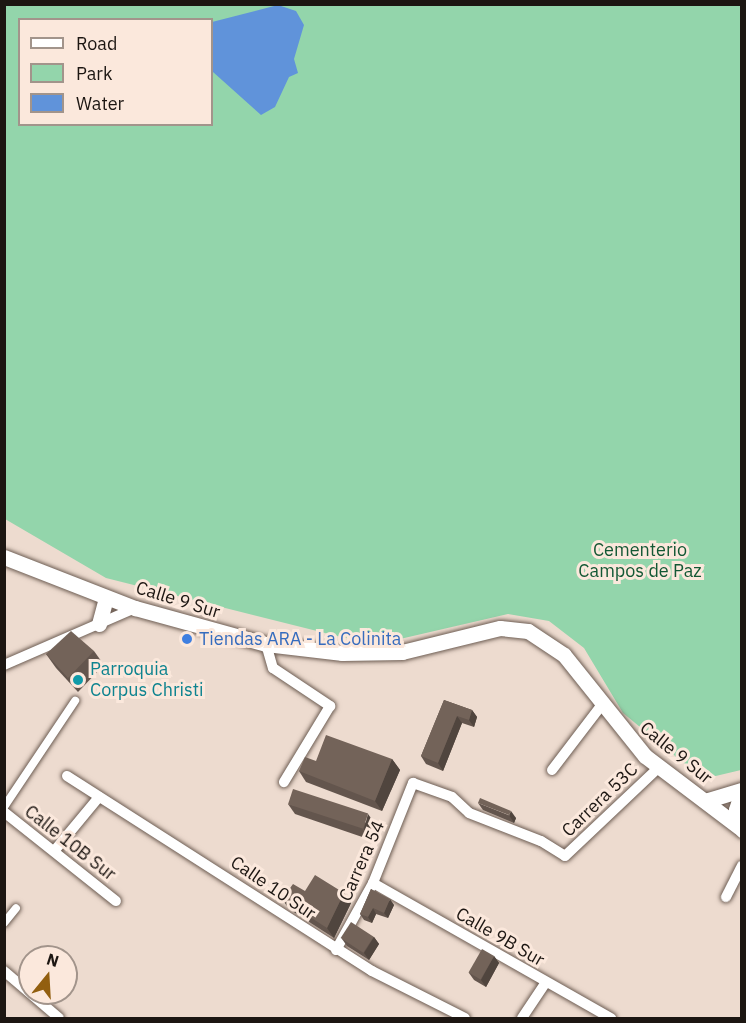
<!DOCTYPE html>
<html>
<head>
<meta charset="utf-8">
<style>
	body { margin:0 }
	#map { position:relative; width:746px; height:1023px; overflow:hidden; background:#eddbcf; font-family:"IBM Plex Sans",sans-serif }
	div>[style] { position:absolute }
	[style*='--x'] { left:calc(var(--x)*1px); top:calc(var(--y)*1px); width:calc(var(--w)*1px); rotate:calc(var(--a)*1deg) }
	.green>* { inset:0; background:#93d5ab }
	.water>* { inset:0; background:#6093da }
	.roads { filter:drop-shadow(0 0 2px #6d5d53) drop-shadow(0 0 2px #6d5d53) }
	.pedestrian>* { height:8px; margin:-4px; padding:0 4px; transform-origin:4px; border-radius:4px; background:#fff }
	.minor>* { height:10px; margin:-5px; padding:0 5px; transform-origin:5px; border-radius:5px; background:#fff }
	.secondary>* { height:15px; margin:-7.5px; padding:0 7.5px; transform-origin:7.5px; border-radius:7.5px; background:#fff }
	.wall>* { inset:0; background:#63554d }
	.shaded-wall>* { inset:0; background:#50453e }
	.building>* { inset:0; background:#736359; transform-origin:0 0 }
	.dots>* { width:16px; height:16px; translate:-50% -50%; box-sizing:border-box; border:3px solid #fbe8dc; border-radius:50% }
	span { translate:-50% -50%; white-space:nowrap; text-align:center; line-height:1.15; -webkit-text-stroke:6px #fbe8dc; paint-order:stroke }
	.park-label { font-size:18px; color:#135834 }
	.street-label { font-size:18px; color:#1c1612 }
	.shop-label { font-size:18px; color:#366cbe }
	.left { translate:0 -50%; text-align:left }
	.culture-label { font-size:18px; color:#0d838f }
	.frame { position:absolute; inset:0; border:6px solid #1c1612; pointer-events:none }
	.legend { position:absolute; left:18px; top:18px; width:195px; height:108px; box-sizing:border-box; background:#fbe8dc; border:2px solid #a2948b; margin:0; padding:8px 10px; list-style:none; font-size:18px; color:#1c1612 }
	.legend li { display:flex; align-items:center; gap:12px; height:30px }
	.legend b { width:30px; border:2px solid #a2948b }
	.north { position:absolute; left:18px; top:945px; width:60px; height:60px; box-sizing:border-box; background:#fbe8dc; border:2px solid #a2948b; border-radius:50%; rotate:18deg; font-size:16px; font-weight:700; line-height:24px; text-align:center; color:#1c1612 }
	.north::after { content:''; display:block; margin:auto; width:21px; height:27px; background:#925f10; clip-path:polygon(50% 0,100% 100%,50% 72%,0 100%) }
</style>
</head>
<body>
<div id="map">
	<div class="green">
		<div style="clip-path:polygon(evenodd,5px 5px,741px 5px,741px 770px,703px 779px,623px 713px,584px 648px,549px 621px,508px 614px,400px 639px,345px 638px,106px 578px,5px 519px,5px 5px,20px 20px,212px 20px,212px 124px,20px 124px,20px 20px)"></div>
	</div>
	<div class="water">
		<div style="clip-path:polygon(278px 5px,296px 11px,304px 25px,294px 59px,298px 73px,289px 77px,275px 107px,261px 115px,213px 72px,212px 22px)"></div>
	</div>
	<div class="roads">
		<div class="pedestrian">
			<div style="--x:4;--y:807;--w:128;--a:-56.2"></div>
			<div style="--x:4;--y:923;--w:19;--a:-51"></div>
		</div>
		<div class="minor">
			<div style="--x:266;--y:644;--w:25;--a:74"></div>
			<div style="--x:273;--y:668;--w:69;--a:33.7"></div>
			<div style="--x:330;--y:706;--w:89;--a:121.2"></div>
			<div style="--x:4;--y:665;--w:143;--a:-23.5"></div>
			<div style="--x:552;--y:770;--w:81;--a:-52.6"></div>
			<div style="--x:67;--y:776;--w:362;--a:32.6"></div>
			<div style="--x:372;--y:971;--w:104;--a:26.8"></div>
			<div style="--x:4;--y:812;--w:143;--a:38.5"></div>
			<div style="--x:55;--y:850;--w:69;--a:-50.3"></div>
			<div style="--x:373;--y:883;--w:274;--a:29.6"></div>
			<div style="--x:726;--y:897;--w:35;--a:-63"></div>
			<div style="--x:336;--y:950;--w:77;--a:-61.1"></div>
			<div style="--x:373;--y:883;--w:108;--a:-68.2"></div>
			<div style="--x:413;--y:783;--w:41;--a:19.7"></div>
			<div style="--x:452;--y:797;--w:23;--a:43"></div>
			<div style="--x:469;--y:813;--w:77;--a:21.3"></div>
			<div style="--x:541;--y:841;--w:28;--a:32"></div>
			<div style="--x:565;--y:856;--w:128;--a:-43.4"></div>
			<div style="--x:4;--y:971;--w:72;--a:40.5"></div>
			<div style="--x:522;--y:1018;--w:43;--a:-56.3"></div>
		</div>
		<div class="secondary">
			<div style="--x:4;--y:557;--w:141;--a:21.3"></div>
			<div style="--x:135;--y:608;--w:136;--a:15.4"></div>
			<div style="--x:266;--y:644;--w:77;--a:6.8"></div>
			<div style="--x:342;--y:653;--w:60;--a:-1"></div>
			<div style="--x:402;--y:652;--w:101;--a:-13.8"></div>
			<div style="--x:500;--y:628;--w:28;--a:6"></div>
			<div style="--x:528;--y:631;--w:43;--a:33.7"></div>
			<div style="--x:564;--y:655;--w:129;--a:51.3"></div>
			<div style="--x:645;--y:756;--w:118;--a:37.1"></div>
			<div style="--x:99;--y:624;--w:27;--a:-75"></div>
			<div style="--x:742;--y:791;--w:20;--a:108"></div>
			<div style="--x:736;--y:810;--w:21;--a:73"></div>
			<div style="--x:705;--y:801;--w:39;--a:-17"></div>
		</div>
	</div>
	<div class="wall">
		<div style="clip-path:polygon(94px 651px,104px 665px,78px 692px,56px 668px,46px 654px)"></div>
		<div style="clip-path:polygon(444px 700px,472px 710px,477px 717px,474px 727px,462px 723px,443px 771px,426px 764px,421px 756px)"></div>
		<div style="clip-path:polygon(392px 759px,400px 770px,382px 811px,306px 782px,299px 771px,316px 761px)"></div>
		<div style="clip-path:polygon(478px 803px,516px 818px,514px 823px,483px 810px)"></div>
		<div style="clip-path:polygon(288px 804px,376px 825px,371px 840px,295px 814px)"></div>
		<div style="clip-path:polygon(371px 889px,394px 905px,388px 918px,376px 914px,372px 923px,364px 920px,360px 914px)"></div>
		<div style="clip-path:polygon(305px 891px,344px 893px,351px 903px,334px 938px,289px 909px,282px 899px)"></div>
		<div style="clip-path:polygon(374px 937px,379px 944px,369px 960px,347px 946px,342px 939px)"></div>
		<div style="clip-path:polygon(494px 956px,499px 963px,486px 987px,474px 980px,469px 973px)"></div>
	</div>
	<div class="shaded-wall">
		<div style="clip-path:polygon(472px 710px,477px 717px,474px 727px,469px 720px)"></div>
		<div style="clip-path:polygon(457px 716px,462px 723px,443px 771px,438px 763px)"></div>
		<div style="clip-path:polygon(392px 759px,400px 770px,382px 811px,375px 801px)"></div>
		<div style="clip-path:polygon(511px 811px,516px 818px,514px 823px,509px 815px)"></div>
		<div style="clip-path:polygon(368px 814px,376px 825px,371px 840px,364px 829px)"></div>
		<div style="clip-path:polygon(344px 893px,351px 903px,334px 938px,327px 928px)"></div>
		<div style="clip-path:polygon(390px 899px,394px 905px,388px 918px,384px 913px)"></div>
		<div style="clip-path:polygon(373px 908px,376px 914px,372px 923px,368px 917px)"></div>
		<div style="clip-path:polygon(374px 937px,379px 944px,369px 960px,364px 953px)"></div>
		<div style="clip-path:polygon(494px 956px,499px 963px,486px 987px,481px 980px)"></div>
	</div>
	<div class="building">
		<div style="clip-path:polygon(71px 631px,94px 651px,68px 678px,46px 654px)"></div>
		<div style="clip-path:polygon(444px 700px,472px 710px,469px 720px,457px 716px,438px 763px,421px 756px)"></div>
		<div style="clip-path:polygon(326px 735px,392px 759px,375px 801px,299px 771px,305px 757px,316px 761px)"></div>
		<div style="left:293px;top:789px;width:79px;height:16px;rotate:18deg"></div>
		<div style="clip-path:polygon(480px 798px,511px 811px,509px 815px,478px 803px)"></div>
		<div style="clip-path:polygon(315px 875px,344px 893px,327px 928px,282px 899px,293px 884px,305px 891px)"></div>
		<div style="clip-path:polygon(371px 889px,390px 899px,384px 913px,373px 908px,368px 917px,360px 914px)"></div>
		<div style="left:351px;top:922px;width:27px;height:19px;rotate:33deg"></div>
		<div style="left:482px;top:949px;width:14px;height:27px;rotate:30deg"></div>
	</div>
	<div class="dots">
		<div style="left:187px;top:639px;background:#3f7fe0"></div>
		<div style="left:78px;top:680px;background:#0f9aa8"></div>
	</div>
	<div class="park-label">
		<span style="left:640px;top:561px">Cementerio<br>Campos de Paz</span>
	</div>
	<div class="street-label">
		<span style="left:178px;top:600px;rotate:17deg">Calle 9 Sur</span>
		<span style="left:676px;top:753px;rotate:39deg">Calle 9 Sur</span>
		<span style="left:600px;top:800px;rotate:-44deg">Carrera 53C</span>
		<span style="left:70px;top:843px;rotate:38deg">Calle 10B Sur</span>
		<span style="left:362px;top:861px;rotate:-66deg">Carrera 54</span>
		<span style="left:273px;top:888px;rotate:34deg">Calle 10 Sur</span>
		<span style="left:500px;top:937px;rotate:30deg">Calle 9B Sur</span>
	</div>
	<div class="shop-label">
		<span class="left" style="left:199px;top:639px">Tiendas ARA - La Colinita</span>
	</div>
	<div class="culture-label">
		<span class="left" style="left:90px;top:680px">Parroquia<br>Corpus Christi</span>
	</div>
	<div class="frame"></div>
	<ul class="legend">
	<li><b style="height:8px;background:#fff"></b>Road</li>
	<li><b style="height:16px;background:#93d5ab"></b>Park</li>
	<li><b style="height:16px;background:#6093da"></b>Water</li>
	</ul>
	<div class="north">N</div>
</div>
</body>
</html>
